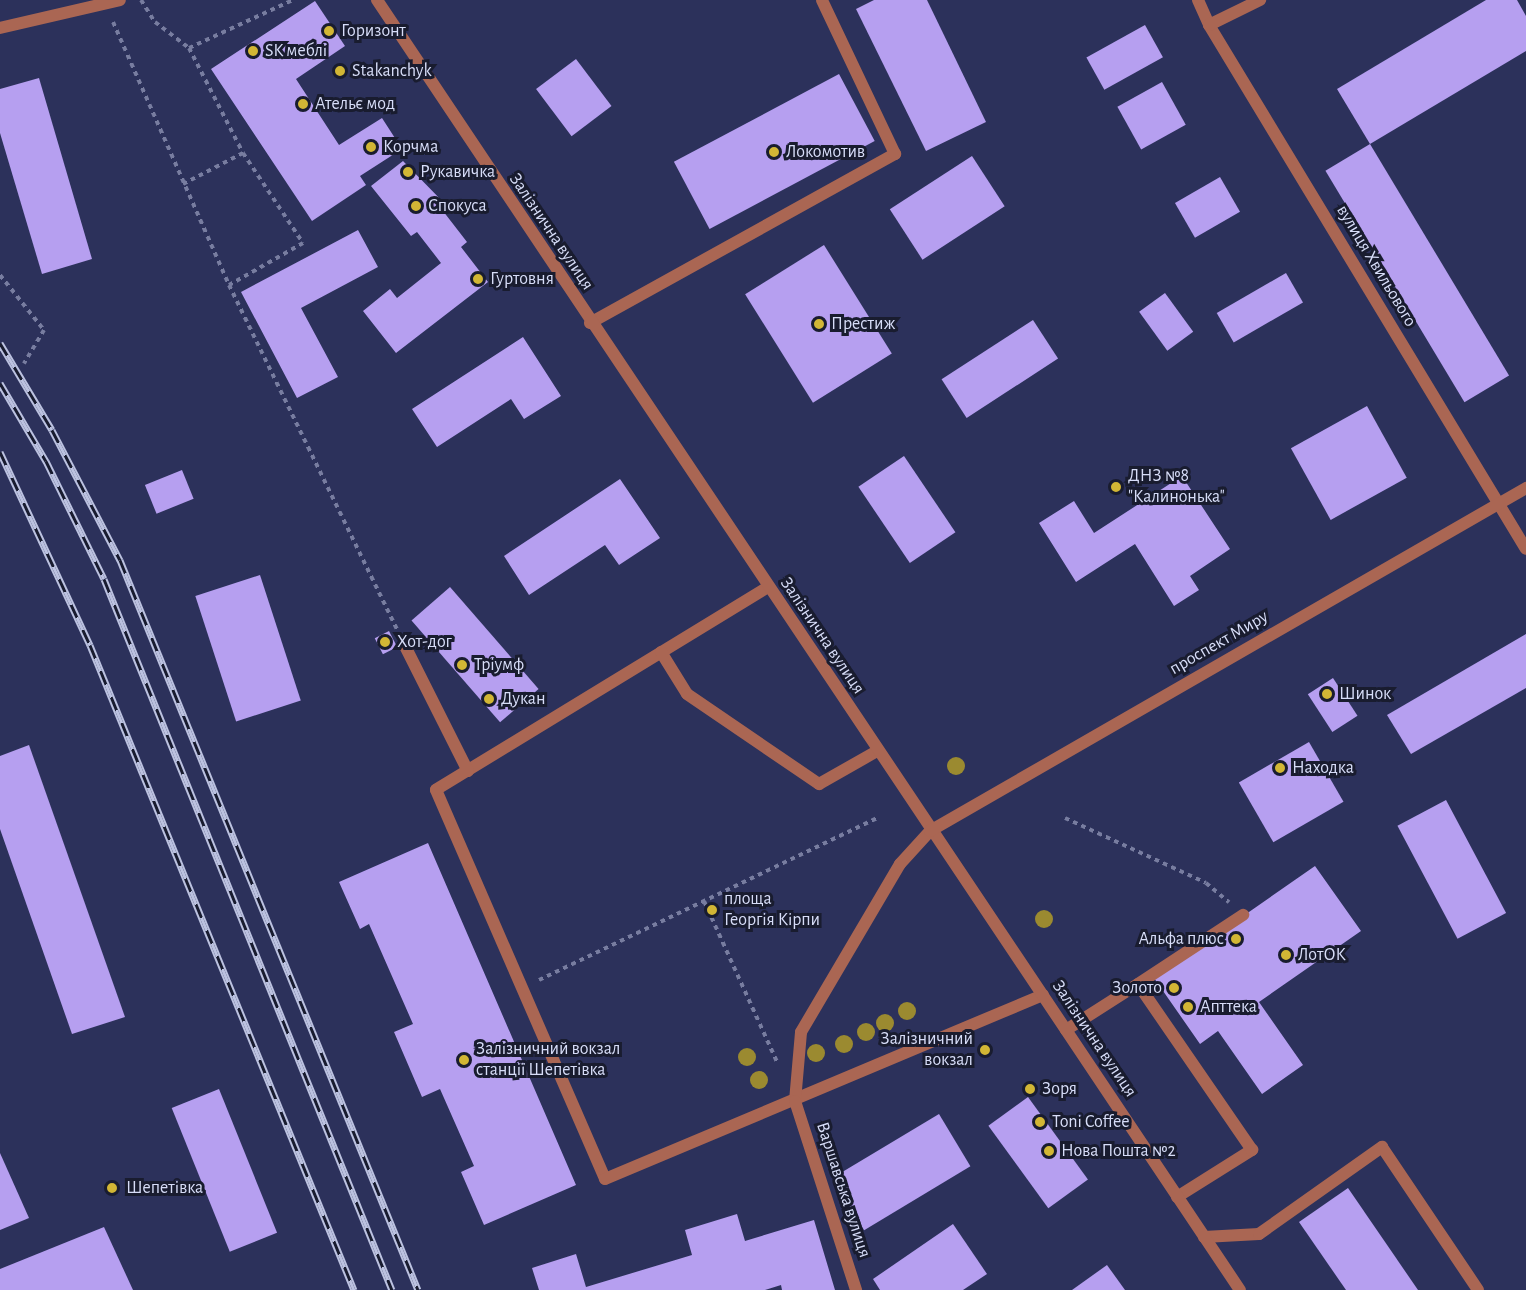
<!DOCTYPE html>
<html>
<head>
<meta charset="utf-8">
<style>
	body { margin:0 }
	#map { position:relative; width:1526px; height:1290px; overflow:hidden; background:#2c315b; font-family:"Alegreya Sans",sans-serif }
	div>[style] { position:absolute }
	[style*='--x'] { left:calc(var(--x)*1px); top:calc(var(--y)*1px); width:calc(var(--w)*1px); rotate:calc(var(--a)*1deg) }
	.building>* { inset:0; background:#b69ff0; transform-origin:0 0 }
	.path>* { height:4px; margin-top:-2px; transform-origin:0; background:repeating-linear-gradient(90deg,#787da0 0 4.5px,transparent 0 9px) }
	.service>* { height:12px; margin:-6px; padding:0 6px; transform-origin:6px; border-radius:6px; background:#aa6653 }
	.minor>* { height:12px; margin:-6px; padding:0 6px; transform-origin:6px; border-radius:6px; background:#aa6653 }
	.rail>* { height:7px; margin-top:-3.5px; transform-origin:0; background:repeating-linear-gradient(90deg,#191c2f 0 14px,#bcc2e0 0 28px); box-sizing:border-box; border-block:2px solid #bcc2e0 }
	.trees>* { width:18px; height:18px; margin:-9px; border-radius:50%; background:#9b8a30 }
	.dots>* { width:16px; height:16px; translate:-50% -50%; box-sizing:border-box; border:3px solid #191c2f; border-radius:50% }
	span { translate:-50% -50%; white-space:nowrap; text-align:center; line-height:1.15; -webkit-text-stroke:6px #191c2f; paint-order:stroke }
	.poi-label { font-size:18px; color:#d7ddf8 }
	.left { translate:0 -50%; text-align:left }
	.right { translate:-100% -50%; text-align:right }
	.street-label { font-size:18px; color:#d7ddf8 }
</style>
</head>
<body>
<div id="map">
	<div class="building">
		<div style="clip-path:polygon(874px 0,927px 0,986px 122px,926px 151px,856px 9px)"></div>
		<div style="clip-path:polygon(1486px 0,1517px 0,1526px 16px,1526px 51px,1370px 144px,1337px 89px)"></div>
		<div style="clip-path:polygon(315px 1px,345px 46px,296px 79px,339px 145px,382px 118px,402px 149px,360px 176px,366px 185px,312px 221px,211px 69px)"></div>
		<div style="left:1145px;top:25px;width:37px;height:67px;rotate:61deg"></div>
		<div style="left:576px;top:59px;width:59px;height:50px;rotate:53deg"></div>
		<div style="left:839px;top:74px;width:76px;height:187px;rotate:62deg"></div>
		<div style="clip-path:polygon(39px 78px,92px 259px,42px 274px,0 133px,0 89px)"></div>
		<div style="left:1162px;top:82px;width:49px;height:51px;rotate:61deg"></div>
		<div style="left:1370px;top:144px;width:270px;height:52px;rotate:59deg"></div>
		<div style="left:972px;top:156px;width:60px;height:98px;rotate:57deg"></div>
		<div style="clip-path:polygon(403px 161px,448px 207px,443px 211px,467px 242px,461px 247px,488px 282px,396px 353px,363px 311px,390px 289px,397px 298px,441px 263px,417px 232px,411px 236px,371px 186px)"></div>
		<div style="left:1220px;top:177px;width:40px;height:52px;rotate:60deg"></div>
		<div style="clip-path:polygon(358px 230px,378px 267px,301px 308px,338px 377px,297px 398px,241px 292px)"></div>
		<div style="left:824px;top:245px;width:128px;height:93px;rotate:58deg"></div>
		<div style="left:1286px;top:273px;width:34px;height:80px;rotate:60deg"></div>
		<div style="left:1165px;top:293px;width:48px;height:32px;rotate:54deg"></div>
		<div style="left:1033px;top:320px;width:46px;height:109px;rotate:57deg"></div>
		<div style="clip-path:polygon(523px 337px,561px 396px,524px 419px,511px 399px,437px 447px,412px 409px)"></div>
		<div style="left:1367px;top:406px;width:82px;height:87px;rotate:61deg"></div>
		<div style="left:904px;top:456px;width:92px;height:55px;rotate:56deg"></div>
		<div style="left:182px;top:470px;width:31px;height:40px;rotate:68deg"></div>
		<div style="clip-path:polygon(1182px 476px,1230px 549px,1190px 576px,1199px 590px,1174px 606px,1135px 544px,1076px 582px,1039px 523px,1074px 501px,1094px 533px)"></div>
		<div style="clip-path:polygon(620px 479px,660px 538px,619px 565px,605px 545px,529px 595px,504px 556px)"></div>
		<div style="left:260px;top:575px;width:132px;height:68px;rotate:72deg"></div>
		<div style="left:450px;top:587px;width:135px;height:51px;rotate:49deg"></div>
		<div style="left:389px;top:631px;width:18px;height:16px;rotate:63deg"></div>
		<div style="clip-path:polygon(1526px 634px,1526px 688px,1411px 754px,1387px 715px)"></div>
		<div style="left:1333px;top:678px;width:45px;height:30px;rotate:57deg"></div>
		<div style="left:1309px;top:742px;width:69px;height:81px;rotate:60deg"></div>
		<div style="clip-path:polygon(29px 745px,125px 1017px,72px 1034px,0 829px,0 756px)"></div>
		<div style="left:1446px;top:800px;width:128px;height:55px;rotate:62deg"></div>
		<div style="clip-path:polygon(428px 843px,576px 1185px,484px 1225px,461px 1172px,474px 1166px,440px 1089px,422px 1097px,394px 1032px,413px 1024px,369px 924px,360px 929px,339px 882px)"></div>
		<div style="clip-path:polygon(1315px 866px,1361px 931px,1259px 1002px,1303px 1065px,1262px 1094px,1218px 1031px,1200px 1044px,1154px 978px)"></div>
		<div style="left:219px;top:1089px;width:155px;height:51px;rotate:68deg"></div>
		<div style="left:1028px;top:1097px;width:102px;height:49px;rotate:54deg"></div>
		<div style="left:939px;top:1114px;width:61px;height:124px;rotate:59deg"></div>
		<div style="clip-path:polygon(0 1153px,29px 1218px,0 1230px)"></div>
		<div style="clip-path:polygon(1348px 1188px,1418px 1290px,1346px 1290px,1299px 1222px)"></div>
		<div style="clip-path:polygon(737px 1214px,745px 1241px,814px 1220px,835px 1290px,782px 1290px,781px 1285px,765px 1290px,539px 1290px,532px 1268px,576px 1254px,586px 1287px,692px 1255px,685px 1230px)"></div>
		<div style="clip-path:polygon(953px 1224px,987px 1274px,963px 1290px,880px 1290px,873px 1279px)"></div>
		<div style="clip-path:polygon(104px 1227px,133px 1290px,0 1290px,0 1269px)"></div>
		<div style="clip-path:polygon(1107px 1265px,1125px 1290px,1072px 1290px)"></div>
	</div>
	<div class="path">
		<div style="--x:141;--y:0;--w:26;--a:58"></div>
		<div style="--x:155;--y:22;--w:43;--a:37.4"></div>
		<div style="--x:189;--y:48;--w:118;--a:62.8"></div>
		<div style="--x:243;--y:153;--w:108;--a:56.3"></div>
		<div style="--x:303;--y:243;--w:85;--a:150.4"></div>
		<div style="--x:113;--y:22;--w:287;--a:66.2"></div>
		<div style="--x:229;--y:285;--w:383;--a:64"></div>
		<div style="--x:189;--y:48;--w:115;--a:-24.8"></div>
		<div style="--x:183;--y:184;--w:68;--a:-27.3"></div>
		<div style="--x:0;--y:275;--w:70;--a:51.3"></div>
		<div style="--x:44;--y:330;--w:39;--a:121"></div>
		<div style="--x:1065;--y:818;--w:155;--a:24.7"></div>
		<div style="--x:1206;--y:883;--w:30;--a:40"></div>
		<div style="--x:704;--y:901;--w:177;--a:65.6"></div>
		<div style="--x:539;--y:980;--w:377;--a:-25.6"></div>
	</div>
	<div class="service">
		<div style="--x:590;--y:323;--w:349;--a:-29"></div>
		<div style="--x:895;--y:154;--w:170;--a:-115.4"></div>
		<div style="--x:768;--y:587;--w:389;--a:148.6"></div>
		<div style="--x:436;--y:790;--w:424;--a:66.5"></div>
		<div style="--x:605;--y:1179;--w:475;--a:-22.8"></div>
		<div style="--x:405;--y:646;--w:140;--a:63.3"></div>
		<div style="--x:661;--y:652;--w:49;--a:58.2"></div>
		<div style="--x:687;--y:694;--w:160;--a:34.3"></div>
		<div style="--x:819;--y:784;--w:67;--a:-29.6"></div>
		<div style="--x:1066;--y:1030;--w:85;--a:-32.6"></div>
		<div style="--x:795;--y:1101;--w:69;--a:-85"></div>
		<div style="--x:801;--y:1032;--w:195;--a:-59.5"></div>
		<div style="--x:900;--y:864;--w:45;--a:-47.7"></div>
		<div style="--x:1177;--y:1197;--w:89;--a:-32.1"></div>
		<div style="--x:1252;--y:1150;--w:201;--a:-124.5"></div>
		<div style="--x:1138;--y:984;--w:126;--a:-33.3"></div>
		<div style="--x:1204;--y:1237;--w:55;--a:-3.1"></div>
		<div style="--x:1259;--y:1234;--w:151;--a:-35.3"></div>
		<div style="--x:1382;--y:1147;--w:172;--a:56.1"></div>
	</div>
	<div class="minor">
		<div style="--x:377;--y:0;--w:1552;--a:56.22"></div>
		<div style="--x:1198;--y:0;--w:27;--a:66"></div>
		<div style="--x:1209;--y:25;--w:612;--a:58.83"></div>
		<div style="--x:1209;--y:25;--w:57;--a:-26.1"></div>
		<div style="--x:0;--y:28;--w:123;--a:-13.1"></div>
		<div style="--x:930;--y:831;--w:688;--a:-29.92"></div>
		<div style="--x:795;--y:1101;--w:199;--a:72.1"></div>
	</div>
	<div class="rail">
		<div style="--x:0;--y:343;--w:101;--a:59.1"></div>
		<div style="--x:52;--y:430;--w:147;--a:62.4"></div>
		<div style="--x:120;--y:560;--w:788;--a:67.79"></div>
		<div style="--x:0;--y:383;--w:91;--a:59.5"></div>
		<div style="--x:46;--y:461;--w:131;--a:63.8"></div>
		<div style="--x:104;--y:579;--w:767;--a:67.95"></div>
		<div style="--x:0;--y:452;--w:213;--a:65"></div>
		<div style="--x:90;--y:645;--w:697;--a:67.74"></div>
	</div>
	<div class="trees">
		<div style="left:956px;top:766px"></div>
		<div style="left:1044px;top:919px"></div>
		<div style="left:907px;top:1011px"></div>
		<div style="left:885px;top:1023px"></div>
		<div style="left:866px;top:1032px"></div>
		<div style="left:844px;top:1044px"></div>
		<div style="left:816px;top:1053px"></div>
		<div style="left:747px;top:1057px"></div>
		<div style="left:759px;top:1080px"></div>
	</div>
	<div class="dots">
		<div style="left:329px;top:31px;background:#d2b635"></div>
		<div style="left:253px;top:51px;background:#d2b635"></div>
		<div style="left:340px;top:71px;background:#d2b635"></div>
		<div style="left:303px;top:104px;background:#d2b635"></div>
		<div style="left:371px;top:147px;background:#d2b635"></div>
		<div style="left:774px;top:152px;background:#d2b635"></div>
		<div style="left:408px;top:172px;background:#d2b635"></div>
		<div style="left:416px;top:206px;background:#d2b635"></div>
		<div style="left:478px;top:279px;background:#d2b635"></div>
		<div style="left:819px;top:324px;background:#d2b635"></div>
		<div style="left:1116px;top:487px;background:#d2b635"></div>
		<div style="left:385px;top:642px;background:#d2b635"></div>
		<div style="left:462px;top:665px;background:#d2b635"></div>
		<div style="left:1327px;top:694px;background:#d2b635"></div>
		<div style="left:489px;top:699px;background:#d2b635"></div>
		<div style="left:1280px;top:768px;background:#d2b635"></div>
		<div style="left:712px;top:910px;background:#d2b635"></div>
		<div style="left:1236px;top:939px;background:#d2b635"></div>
		<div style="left:1286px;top:955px;background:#d2b635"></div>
		<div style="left:1174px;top:988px;background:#d2b635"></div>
		<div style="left:1188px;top:1007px;background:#d2b635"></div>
		<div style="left:985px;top:1050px;background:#d2b635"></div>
		<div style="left:464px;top:1060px;background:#d2b635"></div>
		<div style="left:1030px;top:1089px;background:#d2b635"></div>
		<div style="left:1040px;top:1122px;background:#d2b635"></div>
		<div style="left:1049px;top:1151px;background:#d2b635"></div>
		<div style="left:112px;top:1188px;background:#d2b635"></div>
	</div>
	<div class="poi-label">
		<span class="left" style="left:341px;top:31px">Горизонт</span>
		<span class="left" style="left:265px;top:51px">SK меблі</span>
		<span class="left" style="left:352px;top:71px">Stakanchyk</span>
		<span class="left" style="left:315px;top:104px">Ательє мод</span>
		<span class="left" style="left:383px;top:147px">Корчма</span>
		<span class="left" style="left:786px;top:152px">Локомотив</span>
		<span class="left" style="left:420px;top:172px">Рукавичка</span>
		<span class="left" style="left:428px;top:206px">Спокуса</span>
		<span class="left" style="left:490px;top:279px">Гуртовня</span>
		<span class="left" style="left:831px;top:324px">Престиж</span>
		<span class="left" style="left:1128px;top:487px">ДНЗ №8<br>"Калинонька"</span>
		<span class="left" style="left:397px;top:642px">Хот-дог</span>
		<span class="left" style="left:474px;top:665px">Тріумф</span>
		<span class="left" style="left:1339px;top:694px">Шинок</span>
		<span class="left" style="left:501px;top:699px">Дукан</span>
		<span class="left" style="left:1292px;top:768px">Находка</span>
		<span class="left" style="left:724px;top:910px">площа<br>Георгія Кірпи</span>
		<span class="right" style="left:1224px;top:939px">Альфа плюс</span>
		<span class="left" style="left:1298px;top:955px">ЛотОК</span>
		<span class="right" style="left:1162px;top:988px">Золото</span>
		<span class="left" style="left:1200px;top:1007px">Апттека</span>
		<span class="right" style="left:973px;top:1050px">Залізничний<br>вокзал</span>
		<span class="left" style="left:476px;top:1060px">Залізничний вокзал<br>станції Шепетівка</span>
		<span class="left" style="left:1042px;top:1089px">Зоря</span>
		<span class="left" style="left:1052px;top:1122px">Toni Coffee</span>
		<span class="left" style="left:1061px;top:1151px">Нова Пошта №2</span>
		<span class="left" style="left:126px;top:1188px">Шепетівка</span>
	</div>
	<div class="street-label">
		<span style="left:551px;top:232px;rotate:56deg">Залізнична вулиця</span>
		<span style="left:1376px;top:266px;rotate:59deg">вулиця Хвильового</span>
		<span style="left:822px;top:636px;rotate:56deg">Залізнична вулиця</span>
		<span style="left:1219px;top:643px;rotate:-30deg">проспект Миру</span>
		<span style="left:1094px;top:1039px;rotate:56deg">Залізнична вулиця</span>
		<span style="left:843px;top:1190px;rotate:72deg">Варшавська вулиця</span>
	</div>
</div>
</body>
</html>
